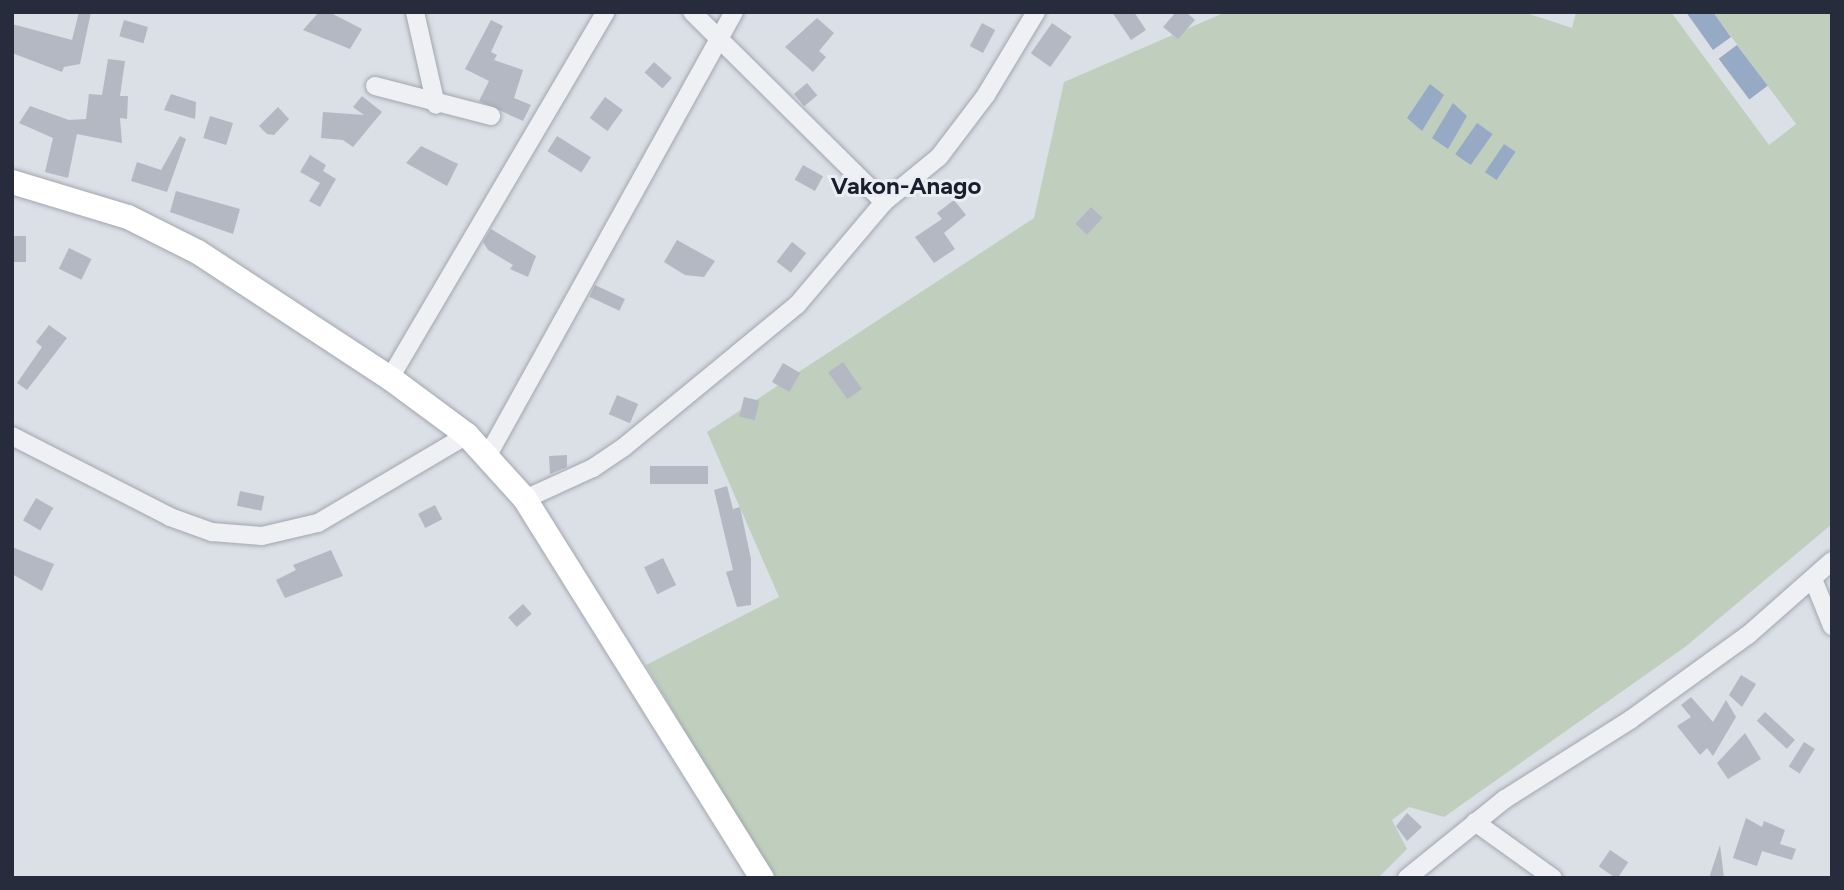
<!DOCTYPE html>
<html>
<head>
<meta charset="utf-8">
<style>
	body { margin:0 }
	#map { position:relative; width:1844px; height:890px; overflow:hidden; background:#dbdfe6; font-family:Figtree,sans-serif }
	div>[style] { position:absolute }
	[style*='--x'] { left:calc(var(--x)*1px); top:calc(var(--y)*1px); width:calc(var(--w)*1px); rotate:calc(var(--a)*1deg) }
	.green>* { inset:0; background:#c0cfbd }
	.water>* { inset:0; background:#96aac6; transform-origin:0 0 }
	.building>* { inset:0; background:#b3b8c2; transform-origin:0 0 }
	.roads { filter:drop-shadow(0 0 2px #a1a6af) drop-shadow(0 0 2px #a1a6af) }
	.minor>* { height:18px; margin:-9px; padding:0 9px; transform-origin:9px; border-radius:9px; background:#eef0f4 }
	.secondary>* { height:24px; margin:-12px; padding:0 12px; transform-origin:12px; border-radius:12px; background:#fff }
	span { translate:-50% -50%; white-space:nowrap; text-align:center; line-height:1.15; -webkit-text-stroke:6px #eaeef4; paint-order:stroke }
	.quarter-label { font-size:24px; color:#181e2c; font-weight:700 }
	.frame { position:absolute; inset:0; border:14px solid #262c3b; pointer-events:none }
</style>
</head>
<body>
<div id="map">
	<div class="green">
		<div style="clip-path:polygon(1226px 12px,1523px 12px,1572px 28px,1576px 12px,1671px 12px,1769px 145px,1796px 124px,1713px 12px,1832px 12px,1832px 524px,1685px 647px,1444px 817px,1409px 807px,1392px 820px,1407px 849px,1378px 878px,771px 878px,646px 665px,779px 597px,707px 432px,1034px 218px,1064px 82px)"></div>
	</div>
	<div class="water">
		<div style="clip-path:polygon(1686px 12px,1713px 12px,1731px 37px,1713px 50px)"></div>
		<div style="left:1737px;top:45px;width:51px;height:23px;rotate:53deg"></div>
		<div style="clip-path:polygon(1430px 84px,1444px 95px,1422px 131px,1407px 118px)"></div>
		<div style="clip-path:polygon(1453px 103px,1467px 116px,1448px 149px,1432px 138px)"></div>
		<div style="left:1477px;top:123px;width:19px;height:38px;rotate:35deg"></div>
		<div style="left:1504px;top:144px;width:14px;height:34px;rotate:34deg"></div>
	</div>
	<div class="building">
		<div style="clip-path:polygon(79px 12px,91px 12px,80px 64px,64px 67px,62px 72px,12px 53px,12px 24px,72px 40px)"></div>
		<div style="clip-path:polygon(319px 12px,329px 12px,362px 29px,350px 49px,303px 30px)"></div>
		<div style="clip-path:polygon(1112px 12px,1134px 12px,1146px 30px,1131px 40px)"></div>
		<div style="clip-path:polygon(1176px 12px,1186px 12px,1195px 20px,1178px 39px,1163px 27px)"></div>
		<div style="clip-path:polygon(817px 18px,834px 33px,819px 51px,826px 57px,813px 72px,785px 47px)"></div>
		<div style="left:124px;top:20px;width:25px;height:17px;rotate:16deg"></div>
		<div style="clip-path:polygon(491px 20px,503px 26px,491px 52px,497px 55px,494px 60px,523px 70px,514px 98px,531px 105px,523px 121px,479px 101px,489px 81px,465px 69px)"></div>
		<div style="left:982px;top:23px;width:15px;height:26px;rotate:28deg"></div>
		<div style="left:1052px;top:23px;width:24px;height:37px;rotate:35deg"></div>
		<div style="clip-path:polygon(108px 59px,125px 61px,120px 96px,128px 96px,127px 119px,120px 118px,122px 143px,77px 134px,68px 178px,45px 172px,53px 138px,19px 123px,30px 106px,69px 120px,86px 119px,89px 94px,102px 95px)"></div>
		<div style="left:654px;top:62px;width:24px;height:14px;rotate:42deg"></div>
		<div style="left:807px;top:83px;width:16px;height:17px;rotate:50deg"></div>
		<div style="clip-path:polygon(171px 94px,196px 102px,195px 119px,164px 110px)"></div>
		<div style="clip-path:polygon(362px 96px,382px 112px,353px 147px,343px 140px,321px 138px,323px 112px,364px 115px,353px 107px)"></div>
		<div style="left:605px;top:97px;width:22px;height:26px;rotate:36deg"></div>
		<div style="clip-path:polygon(278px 107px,289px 119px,274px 135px,267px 134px,259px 126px)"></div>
		<div style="left:210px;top:116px;width:24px;height:23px;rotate:17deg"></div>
		<div style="clip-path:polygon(180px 136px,186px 139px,167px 192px,131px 181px,137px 162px,161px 170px)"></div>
		<div style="left:557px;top:136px;width:40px;height:18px;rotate:32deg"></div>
		<div style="clip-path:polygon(421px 146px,458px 164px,447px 186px,406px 163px)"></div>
		<div style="clip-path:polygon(310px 155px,326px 165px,323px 171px,336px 179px,320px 207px,309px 201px,320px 183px,300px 172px)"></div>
		<div style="left:803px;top:165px;width:23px;height:17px;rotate:29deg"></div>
		<div style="clip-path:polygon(176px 191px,240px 209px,233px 234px,170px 212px)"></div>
		<div style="clip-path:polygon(954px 200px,966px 215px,944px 233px,955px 249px,934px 263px,915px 237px,942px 219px,937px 213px)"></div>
		<div style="left:1091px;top:207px;width:16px;height:23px;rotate:43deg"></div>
		<div style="clip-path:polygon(491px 229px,536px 256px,528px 277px,510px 269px,513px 265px,488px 250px,483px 242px)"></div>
		<div style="left:12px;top:236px;width:14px;height:26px"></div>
		<div style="clip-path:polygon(677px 240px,715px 261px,704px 277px,685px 275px,664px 262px)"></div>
		<div style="left:792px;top:242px;width:18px;height:25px;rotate:38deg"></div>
		<div style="left:69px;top:248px;width:25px;height:23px;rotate:26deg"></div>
		<div style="left:595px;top:285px;width:33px;height:13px;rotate:25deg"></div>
		<div style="clip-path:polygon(49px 325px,67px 338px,27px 390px,17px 383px,42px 347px,36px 342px)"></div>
		<div style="left:843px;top:362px;width:33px;height:18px;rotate:55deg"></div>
		<div style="left:783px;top:363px;width:20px;height:22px;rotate:30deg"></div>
		<div style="left:617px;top:395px;width:23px;height:21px;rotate:23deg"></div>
		<div style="left:744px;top:397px;width:16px;height:20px;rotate:14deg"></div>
		<div style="clip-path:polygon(567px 455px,567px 467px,550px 474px,549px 456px)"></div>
		<div style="left:650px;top:466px;width:58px;height:18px"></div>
		<div style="clip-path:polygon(727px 486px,733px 509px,740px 507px,751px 559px,751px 605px,737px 607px,726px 572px,733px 570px,714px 490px)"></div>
		<div style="left:240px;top:491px;width:25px;height:15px;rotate:12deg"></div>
		<div style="left:36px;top:498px;width:20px;height:26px;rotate:30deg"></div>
		<div style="left:435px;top:505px;width:16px;height:19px;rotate:63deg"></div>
		<div style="clip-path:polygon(12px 547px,54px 564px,42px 591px,12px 574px)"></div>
		<div style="clip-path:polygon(331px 550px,343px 576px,285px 598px,276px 580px,296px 570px,293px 565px)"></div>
		<div style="left:663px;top:558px;width:30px;height:21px;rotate:64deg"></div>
		<div style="left:523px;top:604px;width:13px;height:20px;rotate:48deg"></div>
		<div style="clip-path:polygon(1741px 675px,1756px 684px,1742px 707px,1729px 695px)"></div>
		<div style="clip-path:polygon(1691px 697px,1713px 722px,1726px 700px,1736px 717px,1713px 756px,1707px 748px,1700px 755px,1677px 726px,1691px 717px,1681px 705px)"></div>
		<div style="left:1765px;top:712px;width:41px;height:12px;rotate:43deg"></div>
		<div style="clip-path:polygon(1745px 733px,1761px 759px,1728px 779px,1717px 763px)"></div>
		<div style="left:1804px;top:742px;width:13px;height:29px;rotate:32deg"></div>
		<div style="clip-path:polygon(1407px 813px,1422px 827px,1407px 841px,1396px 826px)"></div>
		<div style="clip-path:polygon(1746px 818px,1762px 827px,1764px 821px,1785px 830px,1780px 844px,1796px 849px,1792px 860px,1762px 851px,1757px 866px,1733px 858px)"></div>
		<div style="clip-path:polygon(1720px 845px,1724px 878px,1709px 878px)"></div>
		<div style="left:1610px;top:850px;width:22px;height:20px;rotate:34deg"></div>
	</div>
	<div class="roads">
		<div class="minor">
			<div style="--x:415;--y:12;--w:95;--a:77.3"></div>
			<div style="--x:692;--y:12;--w:270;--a:44.7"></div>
			<div style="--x:375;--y:86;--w:120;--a:14.5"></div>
			<div style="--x:390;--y:378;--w:425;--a:-59.5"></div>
			<div style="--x:12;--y:436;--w:178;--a:27.1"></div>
			<div style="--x:170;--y:517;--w:45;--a:19.7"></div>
			<div style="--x:212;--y:532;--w:50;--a:4.6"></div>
			<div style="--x:262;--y:536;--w:57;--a:-13.1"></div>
			<div style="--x:318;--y:523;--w:173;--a:-30.6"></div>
			<div style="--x:488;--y:455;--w:507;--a:-60.96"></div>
			<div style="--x:525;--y:499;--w:75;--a:-24.5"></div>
			<div style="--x:593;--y:468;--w:37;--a:-34"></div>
			<div style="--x:624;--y:447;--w:224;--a:-39.4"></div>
			<div style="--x:797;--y:305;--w:135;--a:-49.8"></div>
			<div style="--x:884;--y:202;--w:71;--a:-39.3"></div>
			<div style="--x:939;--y:157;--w:78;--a:-52.8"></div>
			<div style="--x:986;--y:95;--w:97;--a:-58.9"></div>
			<div style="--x:1813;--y:579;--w:51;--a:68"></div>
			<div style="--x:1475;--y:822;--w:96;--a:35.7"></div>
			<div style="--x:1407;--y:878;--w:126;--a:-38.9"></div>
			<div style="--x:1505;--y:799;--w:148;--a:-32.3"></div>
			<div style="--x:1630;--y:720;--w:145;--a:-35.8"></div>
			<div style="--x:1748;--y:635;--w:112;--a:-41.4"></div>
		</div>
		<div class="secondary">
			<div style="--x:12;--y:182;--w:121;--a:16.8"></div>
			<div style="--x:128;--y:217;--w:78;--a:26.6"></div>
			<div style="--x:198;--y:252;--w:230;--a:33.3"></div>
			<div style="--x:390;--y:378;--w:96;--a:36.5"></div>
			<div style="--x:467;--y:435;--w:86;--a:47.8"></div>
			<div style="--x:525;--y:499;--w:447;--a:58"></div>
		</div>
	</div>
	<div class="quarter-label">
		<span style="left:906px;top:186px">Vakon-Anago</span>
	</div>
	<div class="frame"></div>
</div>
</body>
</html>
